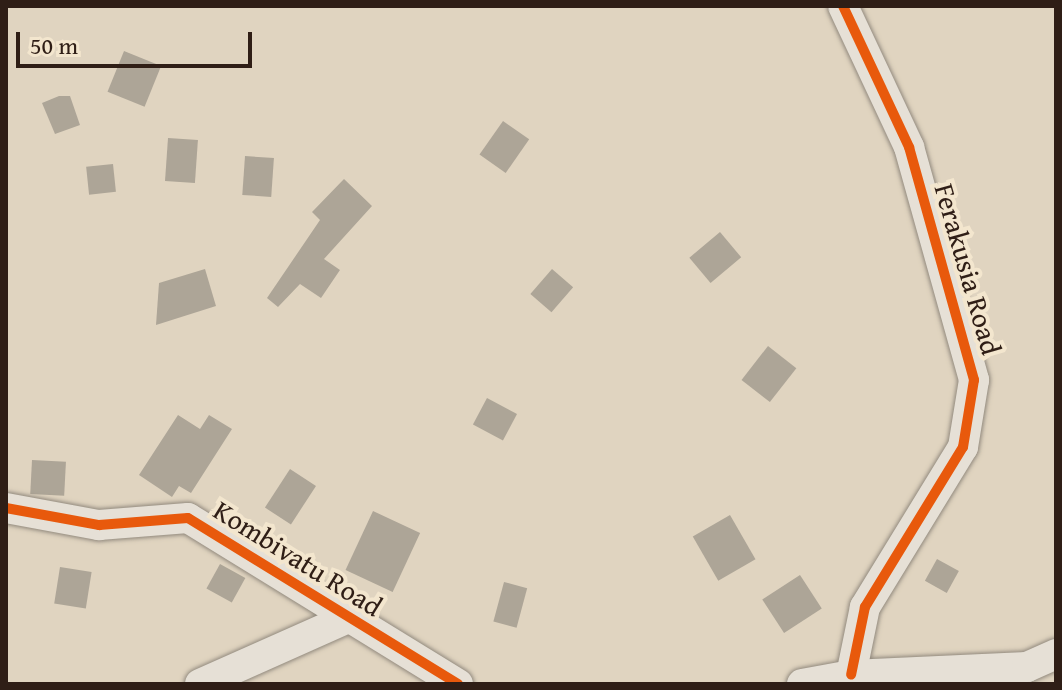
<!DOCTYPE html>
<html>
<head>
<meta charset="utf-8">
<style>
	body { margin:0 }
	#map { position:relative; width:1062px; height:690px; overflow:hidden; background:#e0d4c0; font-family:"Gentium Book Plus",serif }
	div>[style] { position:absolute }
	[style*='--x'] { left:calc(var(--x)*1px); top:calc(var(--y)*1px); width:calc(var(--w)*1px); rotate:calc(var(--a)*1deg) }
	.building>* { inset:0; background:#ada597; transform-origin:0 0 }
	.roads { filter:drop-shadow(0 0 2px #928a7e) drop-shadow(0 0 2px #928a7e) }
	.street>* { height:30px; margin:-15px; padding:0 15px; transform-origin:15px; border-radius:15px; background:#e6e0d6 }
	.cycleway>* { height:10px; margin:-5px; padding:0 5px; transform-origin:5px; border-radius:5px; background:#e8590c }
	span { translate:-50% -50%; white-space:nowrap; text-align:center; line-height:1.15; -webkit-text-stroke:8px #f3e6ce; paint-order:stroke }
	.street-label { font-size:28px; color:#2f1e16 }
	.frame { position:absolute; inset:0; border:8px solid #2f1e16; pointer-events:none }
	.scale { position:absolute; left:16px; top:32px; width:236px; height:36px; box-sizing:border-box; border:4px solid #2f1e16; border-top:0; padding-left:10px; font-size:24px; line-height:28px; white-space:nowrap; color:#2f1e16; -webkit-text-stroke:6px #f3e6ce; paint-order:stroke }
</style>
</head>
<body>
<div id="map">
	<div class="building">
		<div style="left:124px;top:51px;width:40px;height:44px;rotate:22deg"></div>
		<div style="clip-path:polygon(59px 96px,70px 96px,80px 125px,55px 134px,42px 103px)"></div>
		<div style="left:503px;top:121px;width:32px;height:41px;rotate:35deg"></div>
		<div style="left:168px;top:138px;width:30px;height:43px;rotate:4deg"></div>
		<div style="left:245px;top:156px;width:29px;height:39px;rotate:4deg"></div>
		<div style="left:113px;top:164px;width:28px;height:27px;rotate:84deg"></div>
		<div style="clip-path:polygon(344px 179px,372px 206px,324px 259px,340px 270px,321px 298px,300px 284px,278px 307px,267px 298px,320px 220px,312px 212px)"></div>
		<div style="left:720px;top:232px;width:33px;height:40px;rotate:50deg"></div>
		<div style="clip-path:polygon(205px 269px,216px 306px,156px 325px,159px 283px)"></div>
		<div style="left:552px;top:269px;width:28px;height:33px;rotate:41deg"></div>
		<div style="left:768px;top:346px;width:36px;height:43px;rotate:38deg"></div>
		<div style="left:487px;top:398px;width:34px;height:30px;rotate:28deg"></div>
		<div style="clip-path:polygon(178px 415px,200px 429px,209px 415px,232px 429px,191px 493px,179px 486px,172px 497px,139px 475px)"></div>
		<div style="left:32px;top:460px;width:34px;height:34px;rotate:3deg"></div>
		<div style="left:290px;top:469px;width:31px;height:46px;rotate:33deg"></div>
		<div style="left:373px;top:511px;width:52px;height:65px;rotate:25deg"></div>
		<div style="left:730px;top:515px;width:51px;height:43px;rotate:60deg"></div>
		<div style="left:937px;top:559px;width:25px;height:25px;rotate:29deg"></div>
		<div style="left:220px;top:564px;width:29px;height:28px;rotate:29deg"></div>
		<div style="left:60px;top:567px;width:32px;height:37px;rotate:9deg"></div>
		<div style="left:800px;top:575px;width:40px;height:45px;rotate:57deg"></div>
		<div style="left:504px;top:582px;width:24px;height:41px;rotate:15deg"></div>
	</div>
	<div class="roads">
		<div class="street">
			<div style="--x:843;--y:6;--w:156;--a:64.9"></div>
			<div style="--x:909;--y:147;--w:242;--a:74.4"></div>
			<div style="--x:974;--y:380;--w:68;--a:99.3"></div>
			<div style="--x:963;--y:447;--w:188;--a:121.5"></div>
			<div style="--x:865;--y:607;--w:69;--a:101.6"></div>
			<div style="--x:6;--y:508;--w:95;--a:10.4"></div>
			<div style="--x:99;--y:525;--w:89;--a:-4.5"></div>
			<div style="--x:188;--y:518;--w:317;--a:31.6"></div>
			<div style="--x:200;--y:684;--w:162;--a:-24"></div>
			<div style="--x:802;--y:684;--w:50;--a:-10.4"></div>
			<div style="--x:851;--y:675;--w:176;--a:-2.6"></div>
			<div style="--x:1027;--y:667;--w:32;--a:-24"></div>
		</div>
	</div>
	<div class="cycleway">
		<div style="--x:843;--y:6;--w:156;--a:64.9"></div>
		<div style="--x:909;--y:147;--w:242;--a:74.4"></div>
		<div style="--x:974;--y:380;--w:68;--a:99.3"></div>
		<div style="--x:963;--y:447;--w:188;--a:121.5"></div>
		<div style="--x:865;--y:607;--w:69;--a:101.6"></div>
		<div style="--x:6;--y:508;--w:95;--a:10.4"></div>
		<div style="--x:99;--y:525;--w:89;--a:-4.5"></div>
		<div style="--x:188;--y:518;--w:317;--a:31.6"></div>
	</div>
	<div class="street-label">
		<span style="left:968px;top:269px;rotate:74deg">Ferakusia Road</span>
		<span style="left:298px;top:558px;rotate:32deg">Kombivatu Road</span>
	</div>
	<div class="frame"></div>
	<div class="scale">50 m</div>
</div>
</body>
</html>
